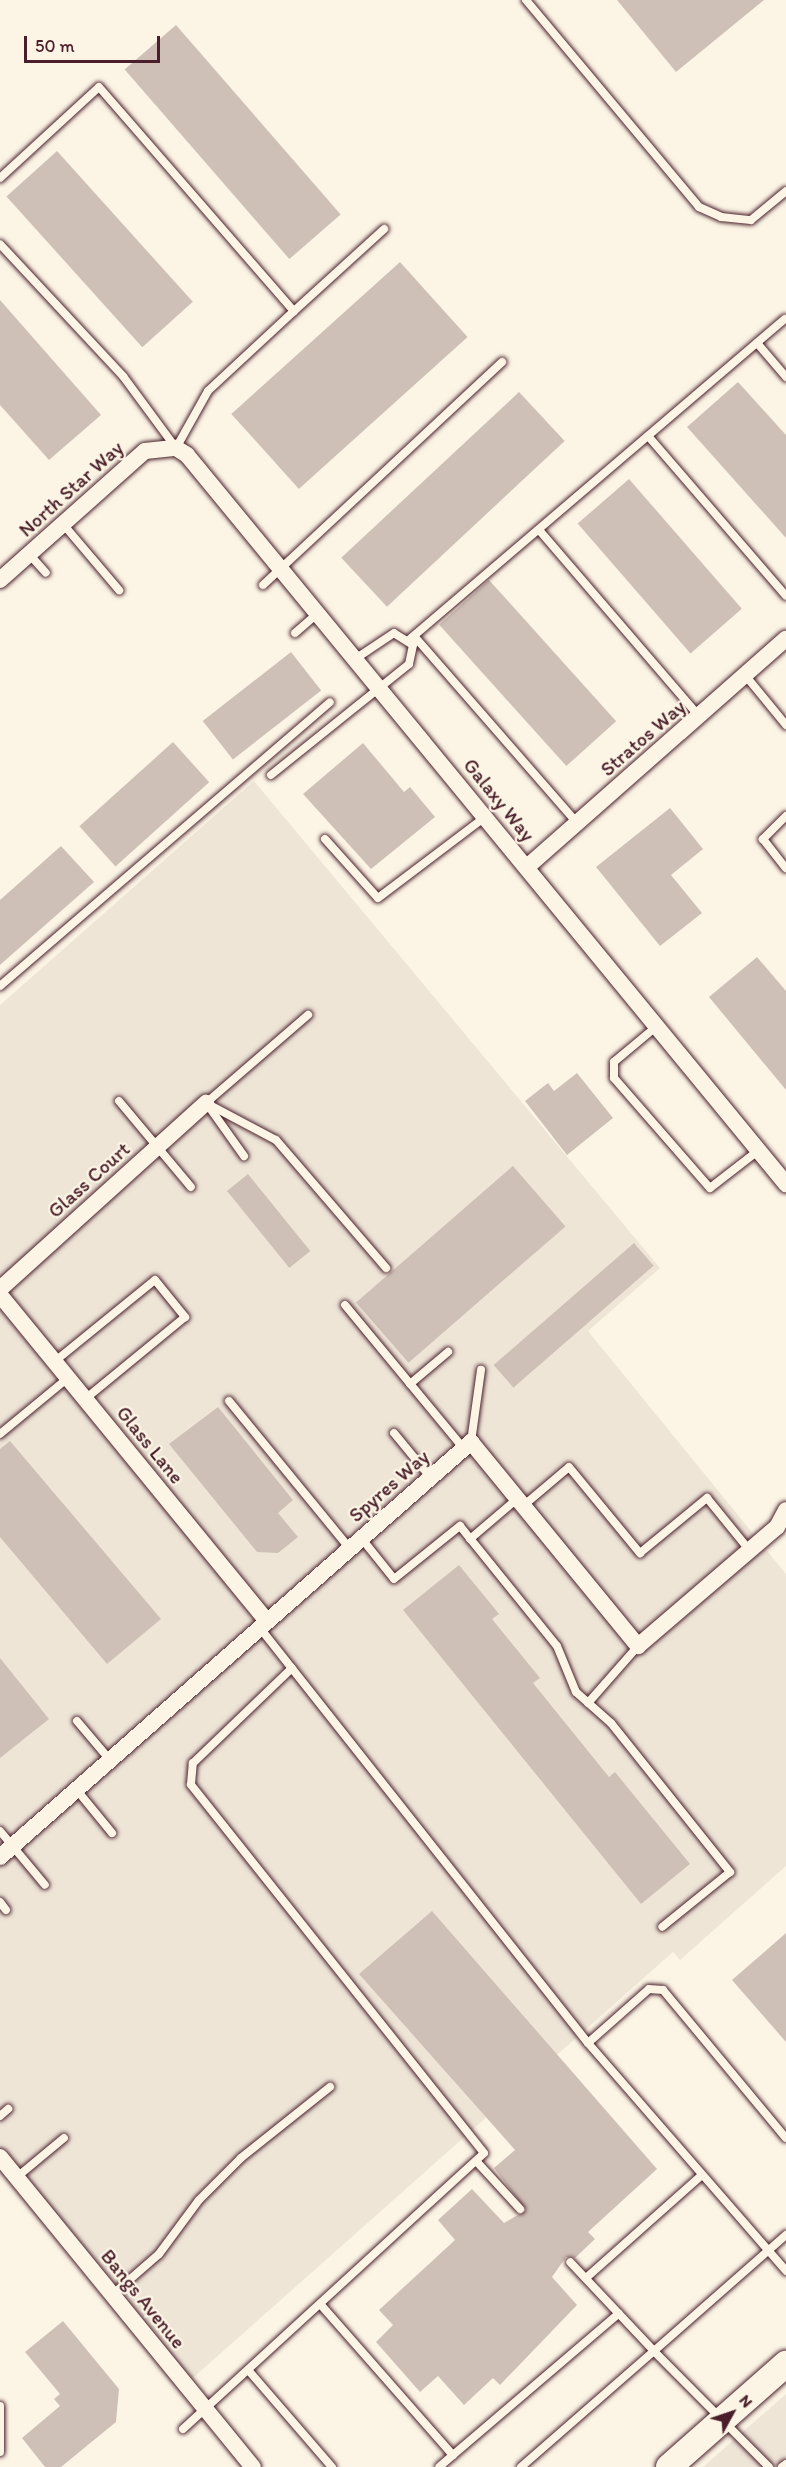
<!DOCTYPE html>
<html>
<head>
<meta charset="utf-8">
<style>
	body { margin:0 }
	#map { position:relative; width:786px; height:2467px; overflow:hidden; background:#fcf5e5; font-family:Itim,sans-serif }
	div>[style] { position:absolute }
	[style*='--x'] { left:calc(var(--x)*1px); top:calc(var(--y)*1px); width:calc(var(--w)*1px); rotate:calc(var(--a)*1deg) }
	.built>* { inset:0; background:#eee5d7 }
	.building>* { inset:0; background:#cfc0b7; transform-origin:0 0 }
	.roads { filter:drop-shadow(0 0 2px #4a1f2b) drop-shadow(0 0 2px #4a1f2b) }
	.lane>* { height:8px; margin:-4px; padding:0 4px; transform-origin:4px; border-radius:4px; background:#fcf5e5 }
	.street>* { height:16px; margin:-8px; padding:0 8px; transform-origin:8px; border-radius:8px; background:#fcf5e5 }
	.primary>* { height:26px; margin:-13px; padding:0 13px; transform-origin:13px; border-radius:13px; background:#fcf5e5 }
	span { translate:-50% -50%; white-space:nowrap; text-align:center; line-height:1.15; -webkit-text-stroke:4.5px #fcf5e5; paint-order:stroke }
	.street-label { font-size:20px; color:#4a1f2b }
	.north { position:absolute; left:702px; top:2383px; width:60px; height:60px; -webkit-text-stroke:4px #fcf5e5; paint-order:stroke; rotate:50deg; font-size:16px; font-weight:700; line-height:24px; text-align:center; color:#4a1f2b }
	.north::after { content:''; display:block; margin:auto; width:21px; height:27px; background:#4a1f2b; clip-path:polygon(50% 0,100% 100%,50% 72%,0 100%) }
	.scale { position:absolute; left:24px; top:36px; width:136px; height:27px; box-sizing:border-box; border:3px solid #4a1f2b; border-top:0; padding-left:8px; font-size:18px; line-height:21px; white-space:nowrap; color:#4a1f2b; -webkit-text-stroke:4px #fcf5e5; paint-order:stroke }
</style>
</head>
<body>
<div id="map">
	<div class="built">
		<div style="clip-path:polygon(254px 781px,660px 1268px,588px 1331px,786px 1574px,786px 1866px,680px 1960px,673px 1952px,186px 2384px,0 2156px,0 1005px)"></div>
		<div style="clip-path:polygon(786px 2394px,786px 2467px,703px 2467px)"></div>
	</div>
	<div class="building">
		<div style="clip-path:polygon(617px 0,764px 0,676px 72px)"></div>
		<div style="left:176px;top:25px;width:251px;height:68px;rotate:49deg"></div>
		<div style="left:57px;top:151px;width:203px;height:68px;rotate:48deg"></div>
		<div style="left:400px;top:262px;width:101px;height:227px;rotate:48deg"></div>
		<div style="clip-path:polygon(0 300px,101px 415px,49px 460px,0 405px)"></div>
		<div style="clip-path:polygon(738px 382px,786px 435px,786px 538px,687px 427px)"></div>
		<div style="left:519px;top:392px;width:67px;height:243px;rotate:47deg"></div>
		<div style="left:629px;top:479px;width:172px;height:68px;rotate:49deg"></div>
		<div style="left:489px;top:580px;width:190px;height:67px;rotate:48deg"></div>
		<div style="left:291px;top:652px;width:49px;height:112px;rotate:52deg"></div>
		<div style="left:173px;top:742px;width:54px;height:126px;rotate:48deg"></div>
		<div style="clip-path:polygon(363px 743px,404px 792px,410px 787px,435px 817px,371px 869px,303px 794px)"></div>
		<div style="clip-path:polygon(670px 808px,703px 849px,671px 875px,702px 913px,660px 946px,596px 867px)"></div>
		<div style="clip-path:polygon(61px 846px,94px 882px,0 965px,0 900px)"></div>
		<div style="clip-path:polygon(757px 957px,786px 991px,786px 1090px,709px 997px)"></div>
		<div style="clip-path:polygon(577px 1073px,613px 1118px,567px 1155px,525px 1101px,548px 1083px,554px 1091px)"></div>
		<div style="left:513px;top:1166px;width:80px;height:208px;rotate:49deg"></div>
		<div style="left:248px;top:1174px;width:99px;height:27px;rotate:51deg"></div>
		<div style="left:634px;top:1243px;width:30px;height:186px;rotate:49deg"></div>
		<div style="clip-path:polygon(218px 1407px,293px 1500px,278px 1513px,298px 1537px,278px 1553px,257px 1552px,169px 1444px)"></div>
		<div style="clip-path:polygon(10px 1441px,161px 1619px,107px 1664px,0 1537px,0 1449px)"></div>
		<div style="clip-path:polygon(459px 1565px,499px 1614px,492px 1619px,540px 1678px,533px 1683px,609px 1777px,615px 1772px,690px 1864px,641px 1904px,403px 1610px)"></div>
		<div style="clip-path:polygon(0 1658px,49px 1719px,0 1758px)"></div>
		<div style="clip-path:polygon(432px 1911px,657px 2169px,588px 2232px,595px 2239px,575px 2258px,566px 2257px,552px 2277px,577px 2305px,500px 2385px,493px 2378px,464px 2405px,438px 2376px,420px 2392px,376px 2342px,393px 2325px,379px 2310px,455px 2240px,438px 2220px,472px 2189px,504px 2223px,526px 2210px,494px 2168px,515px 2150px,359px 1974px)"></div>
		<div style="clip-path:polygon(786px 1933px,786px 2042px,732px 1980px)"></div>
		<div style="clip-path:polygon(63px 2321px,119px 2389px,116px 2422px,61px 2467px,45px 2467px,22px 2438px,60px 2406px,54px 2399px,60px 2394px,25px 2352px)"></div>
	</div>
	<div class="roads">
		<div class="lane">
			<div style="--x:526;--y:0;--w:270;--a:50.1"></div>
			<div style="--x:699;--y:207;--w:24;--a:24"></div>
			<div style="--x:721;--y:217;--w:30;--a:6"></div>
			<div style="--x:751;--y:220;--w:45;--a:-39.6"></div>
			<div style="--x:0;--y:178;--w:134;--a:-42.6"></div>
			<div style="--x:99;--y:87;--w:297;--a:49"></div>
			<div style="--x:294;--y:311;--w:117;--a:137.1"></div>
			<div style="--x:208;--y:391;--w:65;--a:119.3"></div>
			<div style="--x:176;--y:448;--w:89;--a:-126.4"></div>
			<div style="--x:123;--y:376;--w:180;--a:-133"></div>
			<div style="--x:294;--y:311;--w:122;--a:-42.3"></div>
			<div style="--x:757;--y:343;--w:45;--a:49.5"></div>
			<div style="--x:648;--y:436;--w:211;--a:49.2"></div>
			<div style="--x:63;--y:524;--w:87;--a:49.7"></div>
			<div style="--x:539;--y:530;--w:245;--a:49.3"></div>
			<div style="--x:29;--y:554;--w:25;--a:48"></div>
			<div style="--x:263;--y:585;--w:327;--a:-43"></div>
			<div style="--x:295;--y:633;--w:30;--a:-41"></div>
			<div style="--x:414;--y:636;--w:248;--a:48.9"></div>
			<div style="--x:410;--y:639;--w:493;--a:-40.5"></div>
			<div style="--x:745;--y:675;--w:65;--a:50.6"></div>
			<div style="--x:271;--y:775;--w:177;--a:-38.8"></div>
			<div style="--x:409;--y:664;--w:19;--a:-78"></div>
			<div style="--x:413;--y:645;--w:22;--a:-148"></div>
			<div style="--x:394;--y:633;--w:47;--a:146.3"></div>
			<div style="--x:786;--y:816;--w:33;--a:135"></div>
			<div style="--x:763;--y:839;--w:37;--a:52"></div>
			<div style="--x:325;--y:839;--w:79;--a:48.1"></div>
			<div style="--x:378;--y:898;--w:134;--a:-37.1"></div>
			<div style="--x:0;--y:986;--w:435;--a:-40.7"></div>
			<div style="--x:657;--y:1026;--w:56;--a:140.1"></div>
			<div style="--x:614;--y:1062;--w:16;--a:90"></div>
			<div style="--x:614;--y:1078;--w:146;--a:48.9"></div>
			<div style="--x:710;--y:1188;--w:62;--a:-37.8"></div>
			<div style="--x:119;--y:1101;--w:112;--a:50.1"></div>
			<div style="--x:206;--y:1103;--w:79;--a:27.9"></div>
			<div style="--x:276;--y:1140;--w:169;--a:49.3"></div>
			<div style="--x:206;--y:1103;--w:135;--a:-40.8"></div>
			<div style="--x:207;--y:1104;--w:64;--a:54.6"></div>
			<div style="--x:345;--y:1305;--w:187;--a:50.4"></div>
			<div style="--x:54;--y:1362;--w:130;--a:-39.1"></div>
			<div style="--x:155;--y:1280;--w:48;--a:51"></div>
			<div style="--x:185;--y:1317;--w:129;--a:140.6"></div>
			<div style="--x:410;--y:1384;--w:50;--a:-40.1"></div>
			<div style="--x:229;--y:1401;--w:191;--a:50.7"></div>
			<div style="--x:394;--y:1433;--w:58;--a:50.6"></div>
			<div style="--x:0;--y:1434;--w:88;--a:-39.5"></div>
			<div style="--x:471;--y:1442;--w:73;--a:-82.1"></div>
			<div style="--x:523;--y:1506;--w:60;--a:-40.3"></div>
			<div style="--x:569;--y:1467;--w:112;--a:50.5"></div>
			<div style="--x:640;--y:1553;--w:87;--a:-39.4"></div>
			<div style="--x:707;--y:1498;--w:68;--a:50.9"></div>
			<div style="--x:362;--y:1539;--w:51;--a:51.3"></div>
			<div style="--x:394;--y:1579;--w:85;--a:-38.8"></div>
			<div style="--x:460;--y:1526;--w:154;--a:51.1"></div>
			<div style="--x:557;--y:1646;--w:50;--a:67.6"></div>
			<div style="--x:576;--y:1692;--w:47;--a:41.5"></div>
			<div style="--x:611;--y:1723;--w:191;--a:51.4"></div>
			<div style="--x:730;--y:1872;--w:87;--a:141"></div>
			<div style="--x:470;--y:1539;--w:62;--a:-40.4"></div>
			<div style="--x:260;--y:1628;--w:529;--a:51.68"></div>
			<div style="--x:588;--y:2043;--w:81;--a:-41.5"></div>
			<div style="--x:649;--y:1989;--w:14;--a:4"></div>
			<div style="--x:663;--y:1990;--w:192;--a:50.3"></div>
			<div style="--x:588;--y:1703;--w:76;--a:-48.7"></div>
			<div style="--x:77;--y:1721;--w:51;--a:49.8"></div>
			<div style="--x:76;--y:1789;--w:57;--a:50.7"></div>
			<div style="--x:0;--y:1831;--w:70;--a:50.2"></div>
			<div style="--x:0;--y:1902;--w:10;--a:53"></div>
			<div style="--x:588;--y:2043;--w:302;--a:49"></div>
			<div style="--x:0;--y:2116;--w:11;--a:-41"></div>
			<div style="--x:477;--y:2162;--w:64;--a:47.5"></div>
			<div style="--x:17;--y:2177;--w:61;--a:-39.7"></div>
			<div style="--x:586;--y:2278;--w:155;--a:-41.6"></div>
			<div style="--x:112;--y:2295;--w:62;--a:-41.1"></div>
			<div style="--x:159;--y:2254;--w:67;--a:-53.5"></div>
			<div style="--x:199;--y:2200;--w:59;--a:-45"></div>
			<div style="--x:241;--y:2158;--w:114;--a:-38.6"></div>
			<div style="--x:321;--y:2305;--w:200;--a:48.7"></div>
			<div style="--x:453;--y:2455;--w:18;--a:139"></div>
			<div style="--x:249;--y:2371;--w:127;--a:49.2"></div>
			<div style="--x:0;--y:2406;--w:46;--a:90"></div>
			<div style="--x:183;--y:2429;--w:408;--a:-42.5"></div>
			<div style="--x:484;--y:2153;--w:471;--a:-128.5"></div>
			<div style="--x:191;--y:1784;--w:21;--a:-85"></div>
			<div style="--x:193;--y:1763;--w:137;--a:-43.8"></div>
			<div style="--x:453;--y:2455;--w:218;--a:-40.5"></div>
			<div style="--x:521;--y:2467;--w:176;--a:-41.1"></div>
			<div style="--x:654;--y:2351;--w:122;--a:-133.3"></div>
			<div style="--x:769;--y:2467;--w:163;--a:-134.8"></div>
			<div style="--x:654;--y:2351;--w:176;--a:-41.3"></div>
			<div style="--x:782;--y:2467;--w:5;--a:-37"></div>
		</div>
		<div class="street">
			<div style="--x:0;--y:580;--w:194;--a:-41.7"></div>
			<div style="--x:145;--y:451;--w:31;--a:-6"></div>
			<div style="--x:176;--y:448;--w:13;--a:32"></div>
			<div style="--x:187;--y:455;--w:944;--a:50.59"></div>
			<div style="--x:527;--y:867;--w:345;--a:-41.4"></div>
			<div style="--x:0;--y:1289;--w:278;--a:-42.1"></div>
			<div style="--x:0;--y:1295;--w:421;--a:50.7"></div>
			<div style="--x:777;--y:1527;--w:19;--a:-62"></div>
			<div style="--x:0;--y:1857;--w:628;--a:-41.38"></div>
			<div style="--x:471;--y:1442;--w:264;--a:50.7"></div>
			<div style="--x:638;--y:1646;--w:183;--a:-40.6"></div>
			<div style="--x:0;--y:2157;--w:400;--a:50.8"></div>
		</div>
		<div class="primary">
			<div style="--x:669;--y:2467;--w:156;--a:-41.4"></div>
		</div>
	</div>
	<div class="street-label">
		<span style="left:71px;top:489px;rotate:-42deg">North Star Way</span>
		<span style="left:643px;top:738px;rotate:-41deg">Stratos Way</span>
		<span style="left:499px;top:800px;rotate:51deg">Galaxy Way</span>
		<span style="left:89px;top:1180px;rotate:-42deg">Glass Court</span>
		<span style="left:150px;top:1445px;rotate:51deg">Glass Lane</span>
		<span style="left:389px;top:1486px;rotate:-41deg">Spyres Way</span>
		<span style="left:143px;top:2299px;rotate:51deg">Bangs Avenue</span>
	</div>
	<div class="north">N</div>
	<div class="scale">50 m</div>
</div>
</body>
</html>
